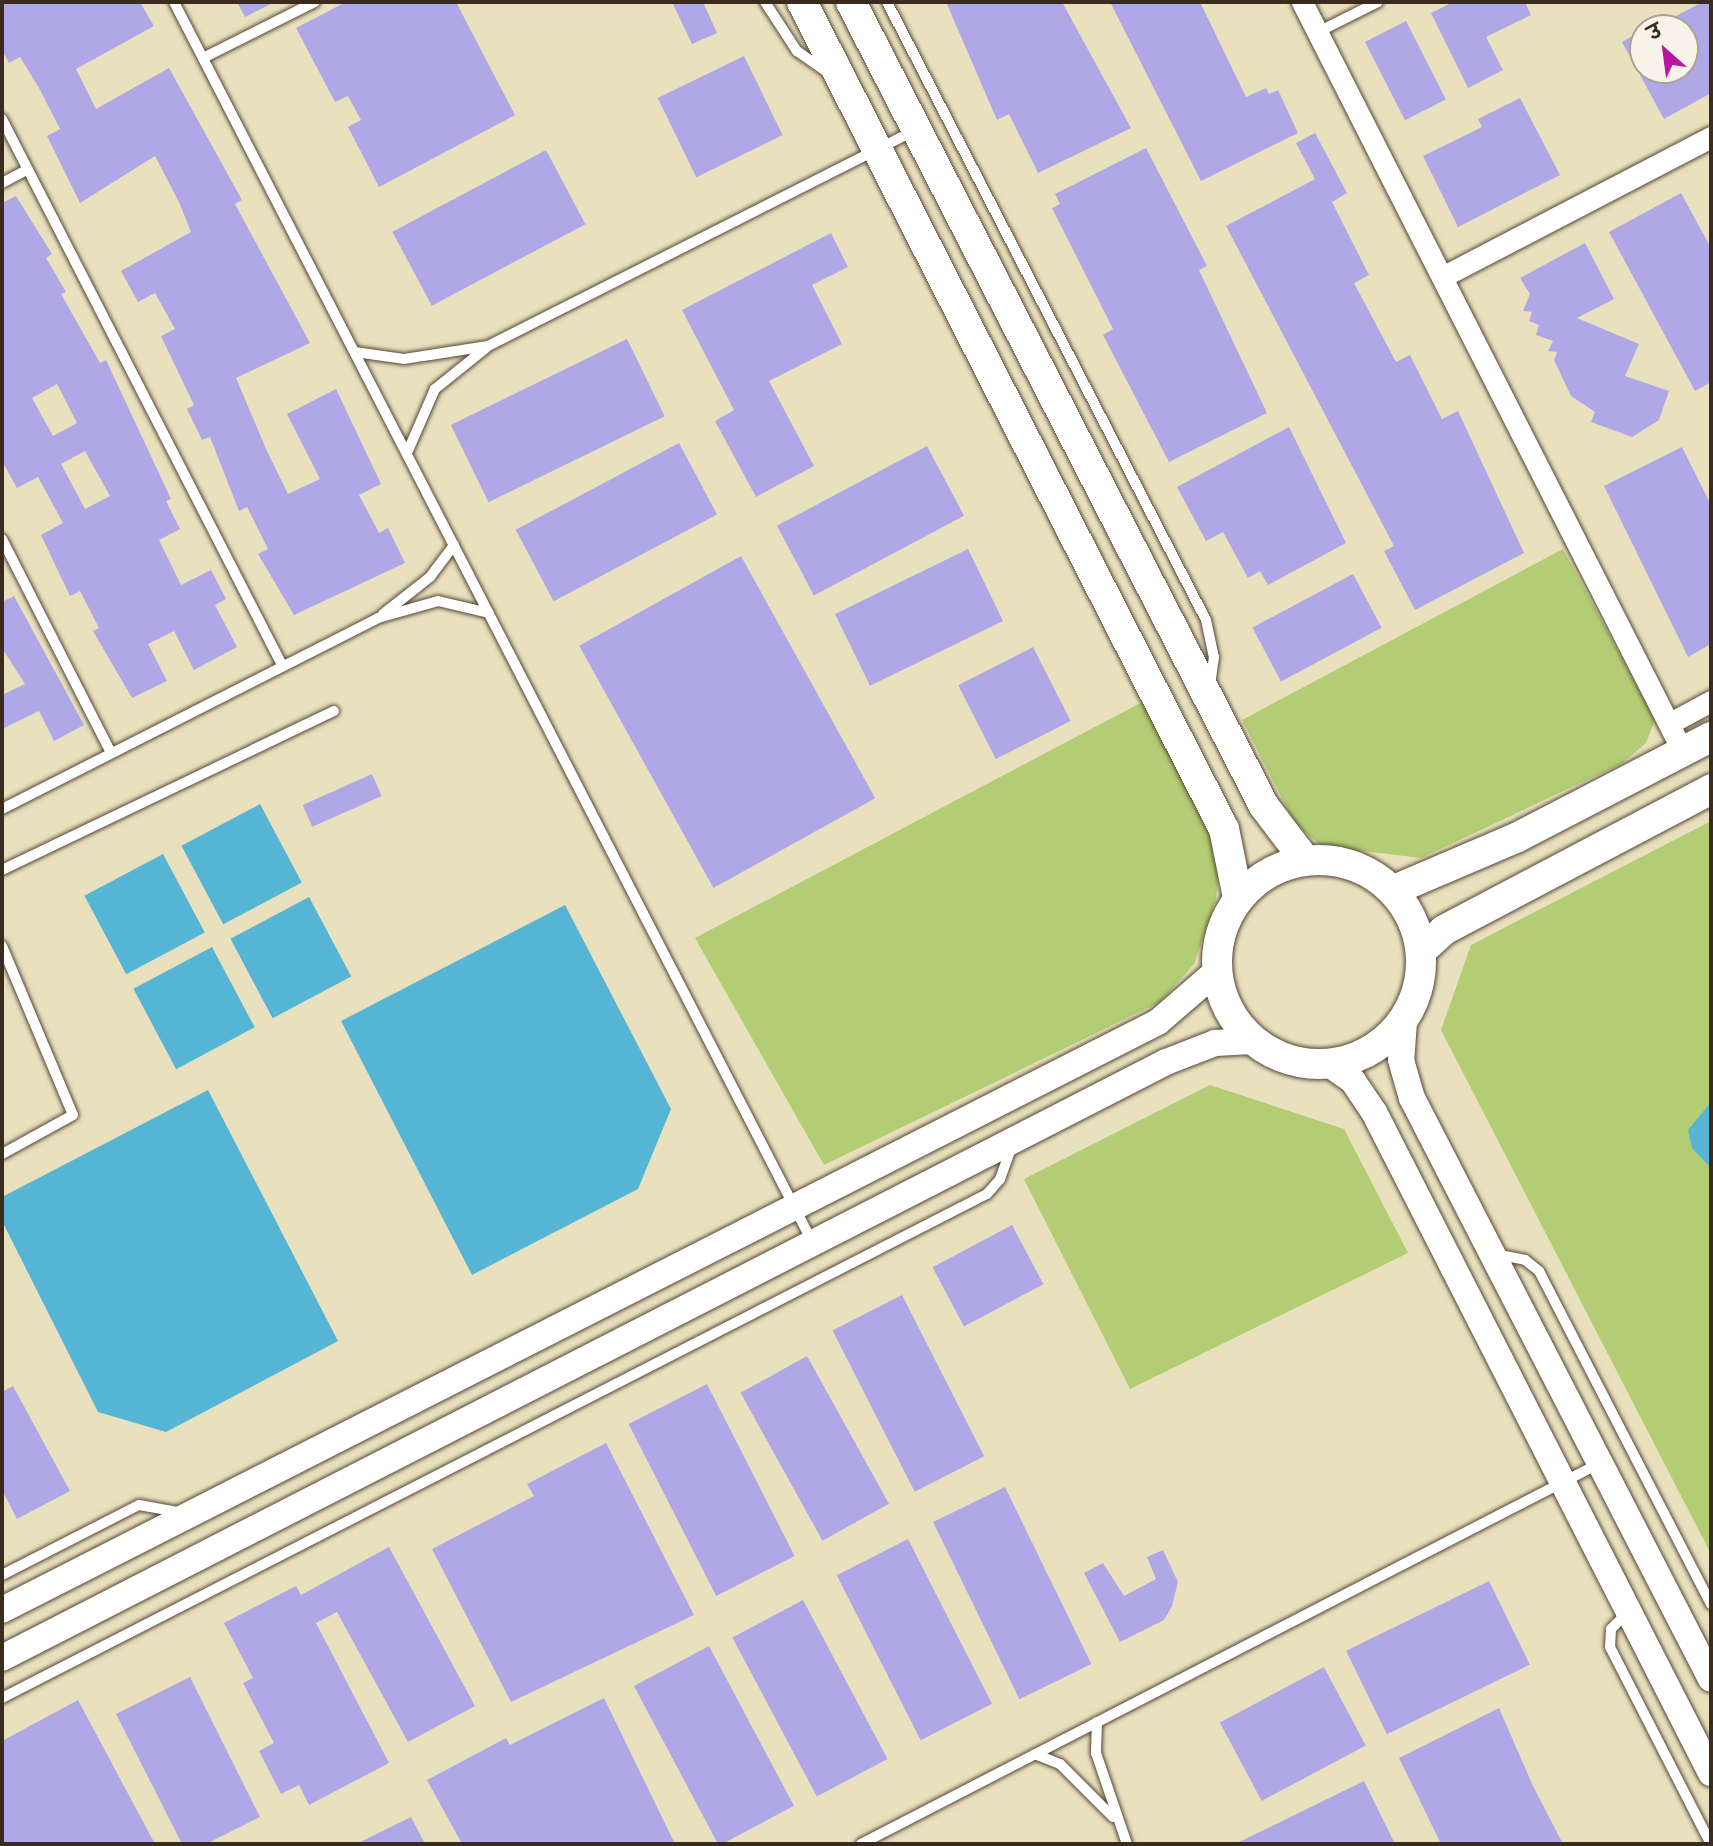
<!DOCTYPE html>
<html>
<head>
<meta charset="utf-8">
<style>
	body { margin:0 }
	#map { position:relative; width:1713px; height:1846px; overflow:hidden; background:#e9e1be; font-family:Sriracha,"Playpen Sans Deva",sans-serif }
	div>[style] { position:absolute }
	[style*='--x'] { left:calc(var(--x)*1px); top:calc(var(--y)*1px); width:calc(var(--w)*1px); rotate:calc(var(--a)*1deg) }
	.green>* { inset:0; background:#b2cd73 }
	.water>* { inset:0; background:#56b5d4; transform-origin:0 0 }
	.building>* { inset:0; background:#b0a8e6; transform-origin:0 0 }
	.roads { filter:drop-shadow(0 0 2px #554536) drop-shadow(0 0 2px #554536) }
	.service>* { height:10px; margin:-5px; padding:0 5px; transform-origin:5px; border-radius:5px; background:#fff }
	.minor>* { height:21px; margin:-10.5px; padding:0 10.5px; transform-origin:10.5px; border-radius:10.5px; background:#fff }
	.tertiary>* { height:26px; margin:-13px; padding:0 13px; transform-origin:13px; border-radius:13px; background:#fff }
	.secondary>* { height:30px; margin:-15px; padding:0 15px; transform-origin:15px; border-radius:15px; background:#fff }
	.secondary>.ring { margin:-15px; padding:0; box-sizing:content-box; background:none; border:30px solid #fff; border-radius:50% }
	span { translate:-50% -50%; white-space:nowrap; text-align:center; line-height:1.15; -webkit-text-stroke:5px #f7f3e8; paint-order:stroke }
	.frame { position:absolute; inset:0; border:4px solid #3b2a1e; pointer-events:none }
	.north { position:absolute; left:1629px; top:14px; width:70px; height:70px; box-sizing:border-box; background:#f7f3e8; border:2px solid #aca397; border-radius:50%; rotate:332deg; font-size:19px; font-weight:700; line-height:28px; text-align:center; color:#3b2a1e }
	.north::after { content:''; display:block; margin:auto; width:24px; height:32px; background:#b5179e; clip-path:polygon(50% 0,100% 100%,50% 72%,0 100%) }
</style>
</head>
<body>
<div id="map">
	<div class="green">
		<div style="clip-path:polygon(1563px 549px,1655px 720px,1646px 743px,1621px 764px,1421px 858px,1321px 846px,1294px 822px,1242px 720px)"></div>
		<div style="clip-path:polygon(1146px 700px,1220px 850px,1216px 899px,1194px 964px,1160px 1002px,824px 1165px,695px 938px)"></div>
		<div style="clip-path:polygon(1711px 821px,1711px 1554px,1441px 1030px,1471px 945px)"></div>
		<div style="clip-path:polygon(1210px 1085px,1344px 1129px,1408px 1253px,1130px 1389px,1024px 1179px)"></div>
	</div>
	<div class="water">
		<div style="left:260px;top:804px;width:89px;height:89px;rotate:62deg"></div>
		<div style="left:163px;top:854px;width:89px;height:89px;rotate:62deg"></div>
		<div style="left:309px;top:897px;width:90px;height:89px;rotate:62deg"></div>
		<div style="clip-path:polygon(565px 905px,671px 1109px,638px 1189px,472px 1275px,341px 1021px)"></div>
		<div style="left:212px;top:947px;width:91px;height:89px;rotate:62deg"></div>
		<div style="clip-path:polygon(208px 1090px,338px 1341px,166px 1432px,98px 1412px,2px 1221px,2px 1197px)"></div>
		<div style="clip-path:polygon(1711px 1102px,1711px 1168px,1692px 1148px,1688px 1130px)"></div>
	</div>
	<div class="building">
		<div style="clip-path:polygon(2px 2px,140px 2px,154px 26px,76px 69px,96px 109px,169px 68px,242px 200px,235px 204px,310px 343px,236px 378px,266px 449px,288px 494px,320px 479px,287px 414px,336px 389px,381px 484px,359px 495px,379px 533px,388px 528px,405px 563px,294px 615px,258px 554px,268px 549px,247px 507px,239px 511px,210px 437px,202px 440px,187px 409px,194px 405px,161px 336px,175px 329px,155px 293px,138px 302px,121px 271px,191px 232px,179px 202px,155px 156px,80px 203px,47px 136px,60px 129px,39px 88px,20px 57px,9px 63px,2px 50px)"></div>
		<div style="clip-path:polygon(237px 2px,275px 2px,245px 17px)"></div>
		<div style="clip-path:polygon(346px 2px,456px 2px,515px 115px,379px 187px,348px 127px,361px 120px,348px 96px,335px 102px,296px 28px)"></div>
		<div style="clip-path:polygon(672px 2px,703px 2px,717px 33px,692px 44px)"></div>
		<div style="clip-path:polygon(946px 2px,1062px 2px,1131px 128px,1038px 173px,1009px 114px,997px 120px)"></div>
		<div style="clip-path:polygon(1110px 2px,1200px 2px,1246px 97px,1266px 88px,1269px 94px,1278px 90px,1298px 133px,1201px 181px)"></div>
		<div style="clip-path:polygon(1453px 2px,1525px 2px,1531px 15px,1486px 37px,1503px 70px,1468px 88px,1431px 13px)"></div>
		<div style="clip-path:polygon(1702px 2px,1711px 2px,1711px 93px,1664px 119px,1622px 42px,1643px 30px,1643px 70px,1685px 70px,1685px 28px,1654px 28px)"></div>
		<div style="left:1406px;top:21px;width:88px;height:46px;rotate:63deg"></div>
		<div style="left:744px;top:56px;width:88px;height:96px;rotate:64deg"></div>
		<div style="clip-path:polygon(1520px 98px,1560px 175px,1458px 227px,1423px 156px,1482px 127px,1478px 119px)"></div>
		<div style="clip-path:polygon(1315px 133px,1347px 193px,1332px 202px,1369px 275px,1354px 283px,1396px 362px,1410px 355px,1442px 419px,1458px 411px,1524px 553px,1415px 610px,1384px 551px,1394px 546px,1226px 226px,1315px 179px,1296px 143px)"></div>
		<div style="clip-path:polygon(1146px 148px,1207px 266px,1199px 270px,1267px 413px,1169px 462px,1103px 335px,1113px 329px,1052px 208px,1060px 204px,1055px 194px)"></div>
		<div style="left:546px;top:150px;width:84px;height:174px;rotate:62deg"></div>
		<div style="clip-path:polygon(1681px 193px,1711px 248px,1711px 382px,1695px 391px,1609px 232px)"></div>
		<div style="clip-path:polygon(evenodd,16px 196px,52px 254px,46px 258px,66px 292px,61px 294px,100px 363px,106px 360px,171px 499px,166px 501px,180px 529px,159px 540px,181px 585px,211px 570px,226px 599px,215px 605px,237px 647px,194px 670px,174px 631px,148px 644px,167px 681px,132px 698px,93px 631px,99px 628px,80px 591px,70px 596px,41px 535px,63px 523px,38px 477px,17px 488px,2px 461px,2px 203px,16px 196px,57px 384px,77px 423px,53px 436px,32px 398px,57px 384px,16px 196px,85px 451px,110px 496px,85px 509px,61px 464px,85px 451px)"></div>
		<div style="clip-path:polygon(831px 233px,848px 267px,812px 285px,842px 344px,769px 381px,814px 466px,756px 497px,715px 421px,734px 410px,682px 310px)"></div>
		<div style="clip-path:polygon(1585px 243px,1614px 299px,1577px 318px,1639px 344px,1625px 376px,1669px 391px,1659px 420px,1632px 437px,1591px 422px,1595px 412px,1571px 396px,1554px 360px,1557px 352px,1548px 351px,1553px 341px,1536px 335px,1539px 325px,1529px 321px,1532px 312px,1523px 311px,1530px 294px,1520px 278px)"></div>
		<div style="left:627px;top:339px;width:86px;height:196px;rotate:64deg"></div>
		<div style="clip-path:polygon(1289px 427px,1346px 543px,1268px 585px,1260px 571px,1248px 578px,1223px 532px,1206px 541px,1177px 487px)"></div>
		<div style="left:679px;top:443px;width:81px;height:185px;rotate:62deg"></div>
		<div style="left:927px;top:446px;width:79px;height:170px;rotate:62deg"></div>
		<div style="clip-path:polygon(1682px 447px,1711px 505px,1711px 644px,1688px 657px,1604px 486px)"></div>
		<div style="left:968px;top:549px;width:80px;height:148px;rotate:64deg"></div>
		<div style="left:741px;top:556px;width:277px;height:185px;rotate:61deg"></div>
		<div style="left:1353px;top:574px;width:61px;height:114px;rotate:62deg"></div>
		<div style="clip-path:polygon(14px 596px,84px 725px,54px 741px,39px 711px,2px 729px,2px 695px,25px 684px,2px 648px,2px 602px)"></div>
		<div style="left:1033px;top:647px;width:83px;height:84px;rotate:63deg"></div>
		<div style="left:372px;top:774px;width:24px;height:76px;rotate:66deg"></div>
		<div style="left:1012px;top:1225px;width:67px;height:90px;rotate:62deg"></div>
		<div style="left:902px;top:1295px;width:181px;height:78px;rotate:63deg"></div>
		<div style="left:807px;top:1356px;width:169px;height:76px;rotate:61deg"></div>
		<div style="left:707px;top:1384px;width:193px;height:88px;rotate:63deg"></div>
		<div style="clip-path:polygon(13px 1386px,70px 1491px,17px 1519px,2px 1490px,2px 1392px)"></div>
		<div style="clip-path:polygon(606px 1443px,694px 1615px,511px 1702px,432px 1549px,534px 1496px,527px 1484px)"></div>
		<div style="left:1005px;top:1487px;width:197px;height:80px;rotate:64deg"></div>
		<div style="left:908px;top:1539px;width:185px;height:80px;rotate:63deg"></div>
		<div style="clip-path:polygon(389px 1547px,475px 1706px,408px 1742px,337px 1612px,316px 1623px,389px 1763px,309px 1805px,299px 1785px,281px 1794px,259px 1751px,274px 1743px,243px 1683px,253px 1678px,224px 1623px,296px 1586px,301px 1595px)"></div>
		<div style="clip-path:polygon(1163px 1550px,1178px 1582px,1172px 1606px,1164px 1620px,1120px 1642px,1084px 1573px,1103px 1563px,1124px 1596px,1156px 1579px,1147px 1557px)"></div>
		<div style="left:1489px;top:1581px;width:93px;height:159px;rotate:64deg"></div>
		<div style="left:803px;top:1600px;width:180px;height:80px;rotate:62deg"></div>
		<div style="left:709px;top:1646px;width:181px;height:85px;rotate:62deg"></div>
		<div style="left:1324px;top:1667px;width:89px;height:118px;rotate:62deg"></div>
		<div style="clip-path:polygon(190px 1677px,260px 1817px,206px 1844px,182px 1844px,116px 1714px)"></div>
		<div style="clip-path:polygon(604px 1698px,675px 1844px,462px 1844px,427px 1780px,506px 1738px,510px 1745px)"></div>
		<div style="clip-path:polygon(78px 1700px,155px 1844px,2px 1844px,2px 1741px)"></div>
		<div style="clip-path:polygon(1499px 1708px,1533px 1786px,1563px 1844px,1441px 1844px,1399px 1758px)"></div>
		<div style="clip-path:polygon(1364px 1781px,1395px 1844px,1235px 1844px)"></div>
		<div style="clip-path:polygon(411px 1817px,425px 1844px,356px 1844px)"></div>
	</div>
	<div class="roads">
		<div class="service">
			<div style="--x:174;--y:2;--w:1396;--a:62.76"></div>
			<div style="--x:765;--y:2;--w:59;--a:56.9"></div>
			<div style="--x:797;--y:51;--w:39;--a:35"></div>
			<div style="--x:887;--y:2;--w:695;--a:62.7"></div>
			<div style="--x:1206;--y:620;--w:38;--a:78"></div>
			<div style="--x:1214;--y:657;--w:30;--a:98"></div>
			<div style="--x:1318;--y:32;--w:67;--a:-26.6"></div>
			<div style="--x:203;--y:58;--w:125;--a:-26.6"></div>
			<div style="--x:2;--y:119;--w:614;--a:62.85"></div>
			<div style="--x:2;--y:183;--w:27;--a:-28"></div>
			<div style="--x:355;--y:352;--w:49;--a:8.1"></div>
			<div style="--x:404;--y:359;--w:85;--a:-8.8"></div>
			<div style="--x:488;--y:346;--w:479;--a:-26.8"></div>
			<div style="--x:407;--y:453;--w:70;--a:-66.4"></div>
			<div style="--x:435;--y:389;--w:65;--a:-38.8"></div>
			<div style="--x:2;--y:539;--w:240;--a:63"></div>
			<div style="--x:383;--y:614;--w:60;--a:-38.2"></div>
			<div style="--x:430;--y:577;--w:40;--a:-53"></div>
			<div style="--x:2;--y:809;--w:422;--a:-26.9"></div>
			<div style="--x:378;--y:618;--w:62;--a:-15.8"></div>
			<div style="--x:438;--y:601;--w:52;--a:13.2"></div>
			<div style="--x:2;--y:870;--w:368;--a:-25.6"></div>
			<div style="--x:2;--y:946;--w:183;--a:67.2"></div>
			<div style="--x:73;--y:1115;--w:81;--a:151.2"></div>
			<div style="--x:1495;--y:1254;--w:31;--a:11"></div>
			<div style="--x:1525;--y:1260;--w:18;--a:38"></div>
			<div style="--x:1539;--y:1271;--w:375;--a:62.7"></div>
			<div style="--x:2;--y:1575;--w:154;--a:-27.1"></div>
			<div style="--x:139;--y:1505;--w:46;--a:10.1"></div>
			<div style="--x:1627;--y:1613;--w:23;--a:135"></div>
			<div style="--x:1611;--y:1629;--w:18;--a:93"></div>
			<div style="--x:1610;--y:1647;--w:221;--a:62.9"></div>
			<div style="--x:2;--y:1698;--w:1106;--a:-27.1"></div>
			<div style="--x:987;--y:1194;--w:20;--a:-49"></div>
			<div style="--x:1000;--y:1179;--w:35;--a:-70"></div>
			<div style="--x:1097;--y:1722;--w:31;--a:92"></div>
			<div style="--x:1096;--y:1753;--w:96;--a:71.2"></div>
			<div style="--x:1035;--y:1754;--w:27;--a:22"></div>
			<div style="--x:1060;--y:1764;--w:75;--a:45"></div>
			<div style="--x:861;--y:1844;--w:831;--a:-27.27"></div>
		</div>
		<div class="minor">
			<div style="--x:1302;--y:2;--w:841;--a:63.07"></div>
			<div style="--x:1442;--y:277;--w:303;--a:-27.5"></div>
			<div style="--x:1670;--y:723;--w:47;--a:-28.2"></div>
		</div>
		<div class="tertiary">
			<div style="--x:1404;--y:1021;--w:39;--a:94"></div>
			<div style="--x:1401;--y:1060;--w:40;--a:74"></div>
			<div style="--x:1412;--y:1098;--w:653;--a:62.77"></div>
			<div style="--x:1329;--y:1064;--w:29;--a:35"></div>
			<div style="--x:1353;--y:1081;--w:37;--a:56"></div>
			<div style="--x:1374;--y:1112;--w:742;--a:62.99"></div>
			<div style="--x:2;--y:1610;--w:1297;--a:-26.96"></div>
			<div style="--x:1158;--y:1022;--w:77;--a:-40.8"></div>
			<div style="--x:2;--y:1658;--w:1308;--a:-27.11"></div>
			<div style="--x:1166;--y:1062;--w:53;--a:-21.2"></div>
			<div style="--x:1215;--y:1043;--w:37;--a:-3"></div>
		</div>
		<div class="secondary">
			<div style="--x:802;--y:2;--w:928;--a:62.97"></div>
			<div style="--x:1224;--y:829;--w:70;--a:78.5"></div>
			<div style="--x:851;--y:2;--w:904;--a:62.81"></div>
			<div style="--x:1264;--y:806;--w:68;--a:52.8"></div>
			<div class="ring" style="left:1217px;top:860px;width:174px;height:174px"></div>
			<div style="--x:1394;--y:890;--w:133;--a:-23.1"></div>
			<div style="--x:1516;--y:838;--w:220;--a:-27.4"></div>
			<div style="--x:1422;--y:950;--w:30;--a:-42"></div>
			<div style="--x:1444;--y:930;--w:302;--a:-27.8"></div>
		</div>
	</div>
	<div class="frame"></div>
	<div class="north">उ</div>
</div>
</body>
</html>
